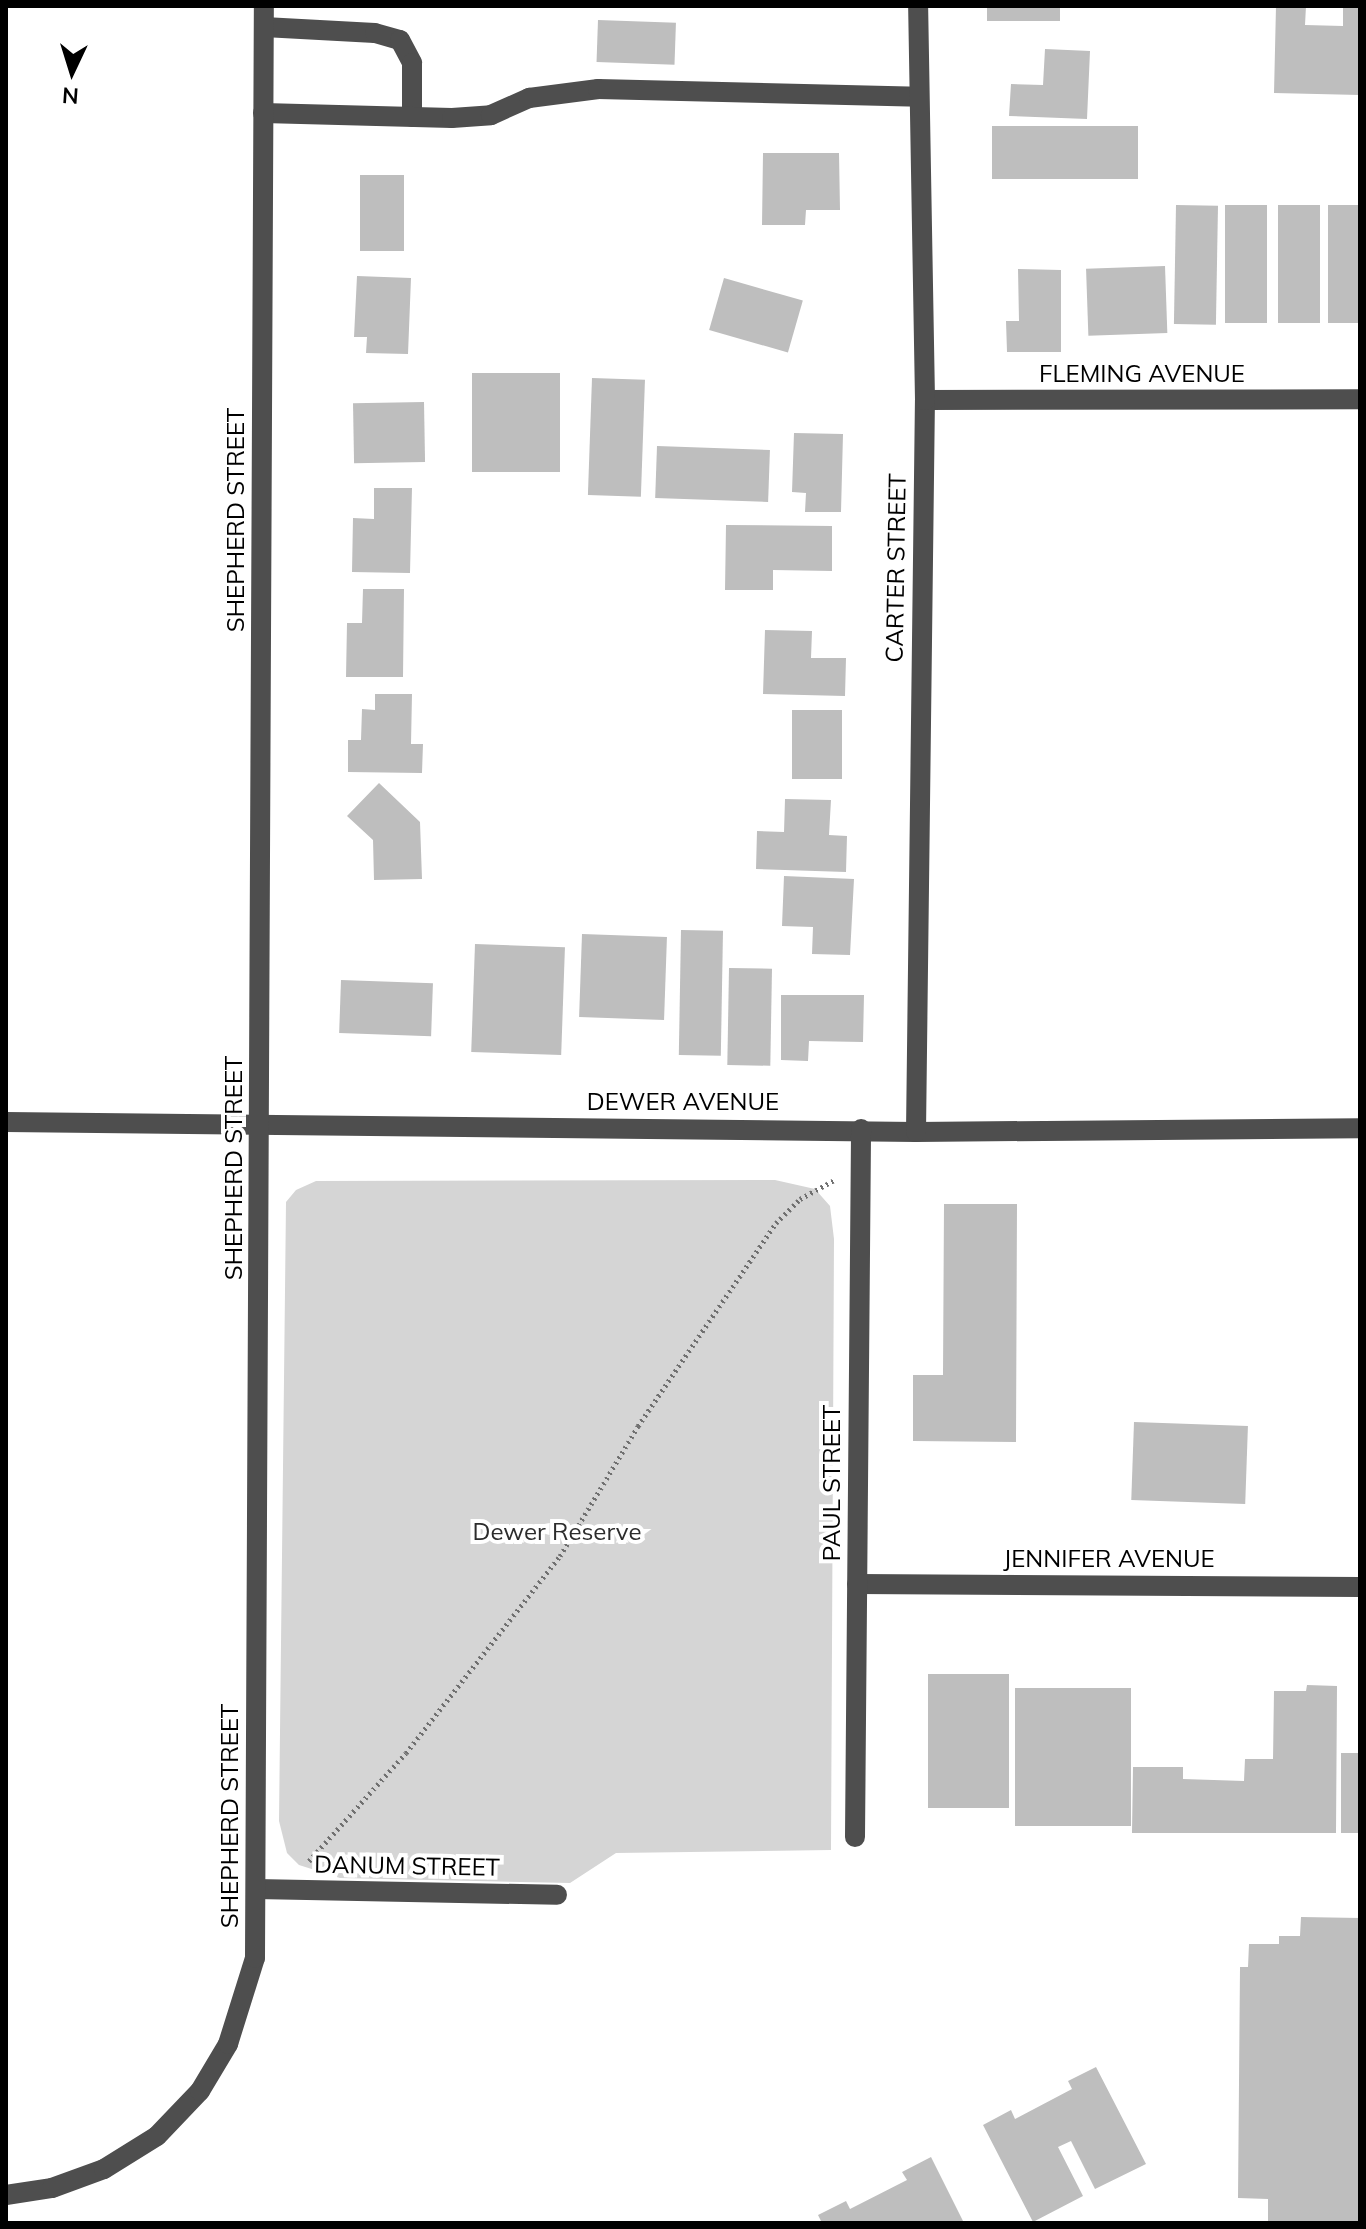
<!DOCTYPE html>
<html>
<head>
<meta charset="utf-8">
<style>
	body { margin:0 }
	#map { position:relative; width:1366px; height:2229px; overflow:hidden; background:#fff; font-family:Mulish,sans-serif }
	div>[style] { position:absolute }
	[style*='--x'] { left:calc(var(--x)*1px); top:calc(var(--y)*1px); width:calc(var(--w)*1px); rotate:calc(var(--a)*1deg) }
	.green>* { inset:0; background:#d5d5d5 }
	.building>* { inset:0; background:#bebebe; transform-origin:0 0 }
	.path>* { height:5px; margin-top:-2.5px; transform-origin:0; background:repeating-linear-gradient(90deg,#707070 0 2px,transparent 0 6px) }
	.minor>* { height:20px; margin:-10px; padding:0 10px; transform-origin:10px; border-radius:10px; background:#4e4e4e }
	span { translate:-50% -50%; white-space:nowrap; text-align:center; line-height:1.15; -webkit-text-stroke:8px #fff; paint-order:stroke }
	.street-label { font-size:24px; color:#000 }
	.park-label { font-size:24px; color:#2c2c2c }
	.frame { position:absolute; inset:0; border:8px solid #000; pointer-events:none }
	.north { position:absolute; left:32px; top:32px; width:80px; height:80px; -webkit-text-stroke:6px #fff; paint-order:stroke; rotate:184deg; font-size:22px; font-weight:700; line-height:32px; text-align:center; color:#000 }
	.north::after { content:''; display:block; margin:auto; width:28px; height:36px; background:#000; clip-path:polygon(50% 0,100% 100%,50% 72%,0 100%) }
</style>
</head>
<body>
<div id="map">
	<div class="green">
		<div style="clip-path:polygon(775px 1180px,815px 1189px,830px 1206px,834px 1239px,831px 1850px,616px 1853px,570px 1883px,340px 1878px,299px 1865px,287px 1853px,279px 1821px,286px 1202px,296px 1190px,316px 1181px)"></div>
	</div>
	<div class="building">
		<div style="left:987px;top:6px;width:73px;height:15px"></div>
		<div style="clip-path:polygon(1276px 6px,1306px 6px,1305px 25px,1343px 26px,1343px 6px,1360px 6px,1360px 95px,1274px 93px)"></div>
		<div style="left:598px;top:20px;width:78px;height:42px;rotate:2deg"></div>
		<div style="clip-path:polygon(1045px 49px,1090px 51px,1087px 119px,1009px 116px,1011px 84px,1043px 85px)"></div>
		<div style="left:992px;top:126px;width:146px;height:53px"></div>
		<div style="clip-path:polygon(763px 153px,839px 153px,840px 210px,806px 210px,805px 225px,762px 225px)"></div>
		<div style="left:360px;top:175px;width:44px;height:76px"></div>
		<div style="left:1176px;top:205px;width:42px;height:119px;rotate:1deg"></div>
		<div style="left:1225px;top:205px;width:42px;height:118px"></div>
		<div style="left:1278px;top:205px;width:42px;height:118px"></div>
		<div style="left:1328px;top:205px;width:32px;height:118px"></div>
		<div style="left:1165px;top:266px;width:67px;height:79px;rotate:88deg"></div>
		<div style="clip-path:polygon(1018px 269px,1061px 270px,1061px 352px,1007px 352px,1006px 321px,1019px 321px)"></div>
		<div style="clip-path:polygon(357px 276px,411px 278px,408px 354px,366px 353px,367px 337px,354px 337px)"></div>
		<div style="left:724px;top:278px;width:82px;height:54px;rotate:16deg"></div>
		<div style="left:560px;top:373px;width:99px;height:88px;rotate:90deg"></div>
		<div style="left:592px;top:378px;width:53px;height:117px;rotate:2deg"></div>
		<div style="left:424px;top:402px;width:60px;height:71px;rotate:89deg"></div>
		<div style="clip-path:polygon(794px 433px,843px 434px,841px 512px,805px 512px,806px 493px,792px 492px)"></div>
		<div style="left:657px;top:446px;width:113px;height:52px;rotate:2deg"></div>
		<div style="clip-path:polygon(374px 488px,412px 488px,410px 573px,352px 572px,353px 518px,374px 519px)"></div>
		<div style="clip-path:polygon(726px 525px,832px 526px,832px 571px,773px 570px,773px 590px,725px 590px)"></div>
		<div style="clip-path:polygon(363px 589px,404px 589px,403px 677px,346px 677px,347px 623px,362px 623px)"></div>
		<div style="clip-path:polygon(765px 630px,812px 631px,811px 658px,846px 658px,845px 696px,763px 694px)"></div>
		<div style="clip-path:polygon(375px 694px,412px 694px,411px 744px,423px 744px,422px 773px,348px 772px,348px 740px,361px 740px,362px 709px,375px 710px)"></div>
		<div style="left:792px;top:710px;width:50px;height:69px"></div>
		<div style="clip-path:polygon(379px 783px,420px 822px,422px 879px,374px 880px,373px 840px,347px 816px)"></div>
		<div style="clip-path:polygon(785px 799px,831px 800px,829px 835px,847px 836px,846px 872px,756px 869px,757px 831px,784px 832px)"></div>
		<div style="clip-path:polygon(784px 876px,854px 879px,850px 955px,812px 954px,813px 927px,782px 926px)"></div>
		<div style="left:681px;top:930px;width:42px;height:125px;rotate:1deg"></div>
		<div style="left:582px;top:934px;width:85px;height:83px;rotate:2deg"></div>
		<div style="left:475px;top:944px;width:90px;height:108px;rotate:2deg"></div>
		<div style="left:729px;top:968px;width:43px;height:97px;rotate:1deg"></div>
		<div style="left:341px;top:980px;width:92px;height:53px;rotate:2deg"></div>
		<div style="clip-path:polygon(781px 995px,864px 995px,863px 1042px,809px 1041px,808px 1061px,781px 1060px)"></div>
		<div style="clip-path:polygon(944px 1204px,1017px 1204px,1016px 1442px,913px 1441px,913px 1375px,943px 1375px)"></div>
		<div style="left:1134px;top:1422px;width:114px;height:78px;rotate:2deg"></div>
		<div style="left:1009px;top:1674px;width:134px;height:81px;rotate:90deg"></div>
		<div style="clip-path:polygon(1307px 1685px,1337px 1686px,1336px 1833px,1132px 1833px,1133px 1767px,1183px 1767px,1183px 1779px,1244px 1781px,1245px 1759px,1273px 1759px,1274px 1691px,1306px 1691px)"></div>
		<div style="left:1015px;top:1688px;width:116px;height:138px"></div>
		<div style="left:1341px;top:1753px;width:19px;height:80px"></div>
		<div style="clip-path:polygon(1301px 1917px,1360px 1918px,1360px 2223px,1268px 2223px,1268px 2199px,1238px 2198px,1240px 1967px,1248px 1967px,1249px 1944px,1279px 1944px,1279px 1936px,1300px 1936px)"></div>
		<div style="clip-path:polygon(1096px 2067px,1146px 2164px,1095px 2189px,1071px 2141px,1058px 2147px,1083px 2196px,1033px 2222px,983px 2125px,1011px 2110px,1015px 2119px,1072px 2089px,1068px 2081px)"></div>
		<div style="clip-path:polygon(931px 2157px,964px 2223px,822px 2223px,818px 2215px,846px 2201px,850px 2209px,907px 2180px,902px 2172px)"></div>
	</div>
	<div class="path">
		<div style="--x:309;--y:1861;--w:145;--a:-48.1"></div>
		<div style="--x:406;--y:1753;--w:250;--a:-52"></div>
		<div style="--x:560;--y:1556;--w:152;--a:-59"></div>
		<div style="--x:638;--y:1426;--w:245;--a:-55.8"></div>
		<div style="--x:776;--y:1223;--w:34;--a:-45"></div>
		<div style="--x:800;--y:1199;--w:39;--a:-29"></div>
	</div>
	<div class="minor">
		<div style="--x:264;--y:27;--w:111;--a:3.1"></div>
		<div style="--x:375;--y:33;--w:26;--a:16"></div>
		<div style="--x:400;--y:40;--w:26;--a:62"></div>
		<div style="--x:412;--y:63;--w:54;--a:90"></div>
		<div style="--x:263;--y:113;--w:189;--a:1.5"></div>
		<div style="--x:452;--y:118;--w:39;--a:-4"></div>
		<div style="--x:491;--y:115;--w:42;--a:-24.1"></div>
		<div style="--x:529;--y:98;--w:70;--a:-7.4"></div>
		<div style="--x:598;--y:89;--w:321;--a:1.4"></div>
		<div style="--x:925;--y:400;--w:435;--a:-0.1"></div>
		<div style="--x:6;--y:1122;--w:910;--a:0.63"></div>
		<div style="--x:916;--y:1132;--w:444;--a:-0.5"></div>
		<div style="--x:916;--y:1132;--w:732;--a:-89.3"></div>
		<div style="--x:925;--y:400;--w:394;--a:-91"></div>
		<div style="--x:857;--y:1584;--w:503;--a:0.34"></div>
		<div style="--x:855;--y:1837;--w:708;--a:-89.51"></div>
		<div style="--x:256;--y:1889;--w:301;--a:1.1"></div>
		<div style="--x:6;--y:2195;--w:47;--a:-8.7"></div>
		<div style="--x:52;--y:2188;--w:55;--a:-20.1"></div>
		<div style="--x:104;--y:2169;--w:62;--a:-31.9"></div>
		<div style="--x:157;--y:2136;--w:62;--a:-46.3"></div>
		<div style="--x:200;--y:2091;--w:55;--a:-59.2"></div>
		<div style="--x:228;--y:2044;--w:90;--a:-72.6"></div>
		<div style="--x:255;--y:1958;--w:1952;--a:-89.74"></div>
	</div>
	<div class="street-label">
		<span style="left:1142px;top:374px">FLEMING AVENUE</span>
		<span style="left:236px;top:520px;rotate:-90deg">SHEPHERD STREET</span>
		<span style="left:896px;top:568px;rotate:-89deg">CARTER STREET</span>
		<span style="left:683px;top:1102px">DEWER AVENUE</span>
		<span style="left:234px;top:1168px;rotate:-90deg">SHEPHERD STREET</span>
		<span style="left:832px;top:1483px;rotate:-90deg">PAUL STREET</span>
		<span style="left:1109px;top:1559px">JENNIFER AVENUE</span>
		<span style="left:230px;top:1816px;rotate:-90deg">SHEPHERD STREET</span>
		<span style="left:407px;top:1866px;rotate:1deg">DANUM STREET</span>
	</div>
	<div class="park-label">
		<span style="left:557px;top:1532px">Dewer Reserve</span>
	</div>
	<div class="frame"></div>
	<div class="north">N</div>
</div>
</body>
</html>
